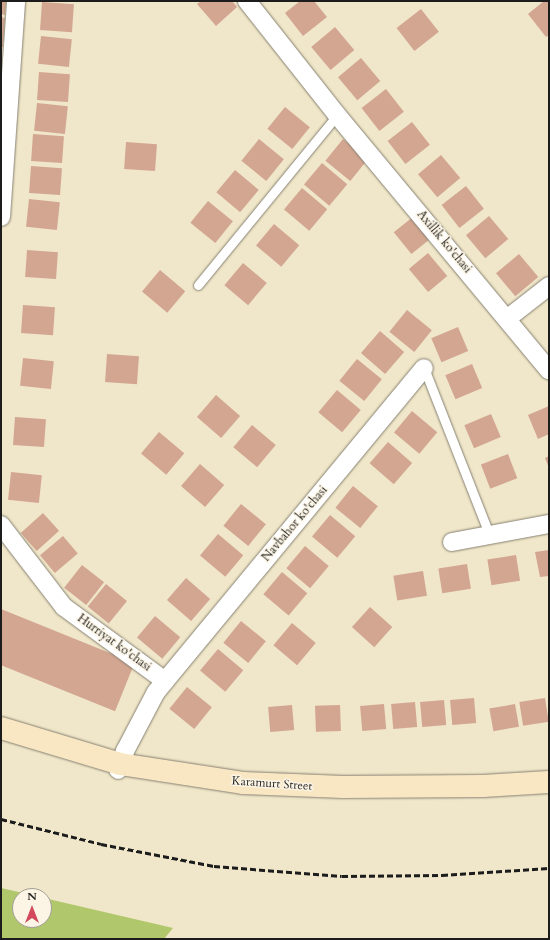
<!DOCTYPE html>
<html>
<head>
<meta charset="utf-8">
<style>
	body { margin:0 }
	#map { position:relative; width:550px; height:940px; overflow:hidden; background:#f0e6c9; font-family:Cardo,serif }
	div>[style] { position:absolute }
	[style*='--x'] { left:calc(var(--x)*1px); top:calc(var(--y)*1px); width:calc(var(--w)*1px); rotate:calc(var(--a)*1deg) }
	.green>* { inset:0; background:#b1c76b }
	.building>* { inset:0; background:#d3a691; transform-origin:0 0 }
	.roads { filter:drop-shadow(0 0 1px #868172) drop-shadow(0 0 1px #868172) }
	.service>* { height:9px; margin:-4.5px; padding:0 4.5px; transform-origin:4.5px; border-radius:4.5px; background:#fff }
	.minor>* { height:18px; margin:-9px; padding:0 9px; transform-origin:9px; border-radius:9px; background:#fff }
	.secondary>* { height:22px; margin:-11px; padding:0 11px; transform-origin:11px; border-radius:11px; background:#f9e7c3 }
	.rail>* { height:3px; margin-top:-1.5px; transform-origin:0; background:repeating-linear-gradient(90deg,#1c1c1c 0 6px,transparent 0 9px) }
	span { translate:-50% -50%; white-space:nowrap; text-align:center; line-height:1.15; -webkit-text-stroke:3px #fcf5e5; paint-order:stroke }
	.street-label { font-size:12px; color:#1c1c1c }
	.frame { position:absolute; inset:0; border:2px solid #1c1c1c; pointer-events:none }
	.north { position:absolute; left:12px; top:888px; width:40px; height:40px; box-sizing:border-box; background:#fcf5e5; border:1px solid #a29e95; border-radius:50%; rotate:0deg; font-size:11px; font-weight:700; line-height:16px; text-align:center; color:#1c1c1c }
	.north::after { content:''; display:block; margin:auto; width:14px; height:18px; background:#d1495b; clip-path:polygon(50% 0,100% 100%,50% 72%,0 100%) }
</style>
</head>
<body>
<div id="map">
	<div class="green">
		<div style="clip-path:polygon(1px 888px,36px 896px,20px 896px,20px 920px,44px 920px,44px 898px,173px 928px,164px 939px,1px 939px)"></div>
	</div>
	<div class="building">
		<div style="clip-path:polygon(1px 1px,6px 1px,5px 15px,1px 14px)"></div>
		<div style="clip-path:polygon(201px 1px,232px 1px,237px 7px,216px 26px,197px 4px)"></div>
		<div style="clip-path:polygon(300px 1px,314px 1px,327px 17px,303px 36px,285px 13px)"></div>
		<div style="clip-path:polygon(544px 1px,549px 1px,549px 35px,546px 37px,528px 14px)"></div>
		<div style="left:42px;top:2px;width:32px;height:28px;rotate:4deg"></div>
		<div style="left:421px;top:9px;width:29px;height:31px;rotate:52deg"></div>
		<div style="clip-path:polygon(1px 17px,5px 18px,3px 47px,1px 47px)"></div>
		<div style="left:335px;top:27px;width:30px;height:31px;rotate:50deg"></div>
		<div style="left:41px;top:36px;width:31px;height:28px;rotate:6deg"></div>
		<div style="left:361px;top:58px;width:30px;height:30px;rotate:50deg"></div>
		<div style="left:39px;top:72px;width:31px;height:28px;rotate:4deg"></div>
		<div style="left:386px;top:89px;width:29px;height:31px;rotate:52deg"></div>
		<div style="left:37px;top:103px;width:31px;height:28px;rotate:6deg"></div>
		<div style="left:285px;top:107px;width:32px;height:28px;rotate:39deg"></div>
		<div style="left:412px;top:122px;width:29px;height:31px;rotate:52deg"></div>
		<div style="left:33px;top:134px;width:31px;height:27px;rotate:4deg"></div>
		<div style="left:259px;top:139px;width:32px;height:28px;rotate:39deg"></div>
		<div style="left:343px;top:139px;width:32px;height:28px;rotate:39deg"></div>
		<div style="left:126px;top:142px;width:31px;height:27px;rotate:4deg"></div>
		<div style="left:441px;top:155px;width:30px;height:30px;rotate:50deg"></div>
		<div style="left:322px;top:163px;width:33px;height:28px;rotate:40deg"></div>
		<div style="left:31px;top:166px;width:31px;height:27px;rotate:4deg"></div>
		<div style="left:235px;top:170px;width:31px;height:29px;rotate:40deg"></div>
		<div style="left:466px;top:186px;width:29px;height:31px;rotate:52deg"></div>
		<div style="left:302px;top:188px;width:33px;height:28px;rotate:40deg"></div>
		<div style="left:29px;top:199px;width:31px;height:28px;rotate:6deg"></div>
		<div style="left:208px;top:201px;width:32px;height:28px;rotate:39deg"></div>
		<div style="left:414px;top:216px;width:28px;height:26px;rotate:51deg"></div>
		<div style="left:489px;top:216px;width:30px;height:30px;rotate:50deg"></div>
		<div style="left:274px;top:224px;width:33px;height:28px;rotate:40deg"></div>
		<div style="left:27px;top:250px;width:31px;height:27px;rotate:4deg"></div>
		<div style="left:428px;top:253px;width:30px;height:25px;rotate:50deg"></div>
		<div style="left:519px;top:254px;width:30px;height:30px;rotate:50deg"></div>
		<div style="left:243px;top:263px;width:31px;height:29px;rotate:40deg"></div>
		<div style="left:160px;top:270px;width:33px;height:28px;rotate:40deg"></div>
		<div style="left:23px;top:305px;width:32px;height:28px;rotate:4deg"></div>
		<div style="left:407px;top:310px;width:32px;height:28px;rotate:39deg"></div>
		<div style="left:458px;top:327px;width:26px;height:29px;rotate:67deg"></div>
		<div style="left:380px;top:331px;width:32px;height:29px;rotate:41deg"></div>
		<div style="left:107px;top:354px;width:32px;height:28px;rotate:4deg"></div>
		<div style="left:23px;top:358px;width:31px;height:28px;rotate:6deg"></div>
		<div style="left:357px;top:359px;width:32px;height:28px;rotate:39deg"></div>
		<div style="left:472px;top:364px;width:26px;height:29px;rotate:67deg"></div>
		<div style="left:337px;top:390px;width:31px;height:29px;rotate:40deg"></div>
		<div style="left:216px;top:395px;width:32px;height:29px;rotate:41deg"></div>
		<div style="clip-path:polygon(549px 406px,549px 434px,538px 439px,528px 415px)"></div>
		<div style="left:412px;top:411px;width:33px;height:28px;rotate:40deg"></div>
		<div style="left:491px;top:414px;width:25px;height:29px;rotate:67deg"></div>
		<div style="left:15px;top:417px;width:31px;height:28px;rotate:4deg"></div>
		<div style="left:252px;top:425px;width:31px;height:29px;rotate:40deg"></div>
		<div style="left:159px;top:432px;width:33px;height:28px;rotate:40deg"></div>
		<div style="left:388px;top:442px;width:32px;height:28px;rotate:41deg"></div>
		<div style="left:508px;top:454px;width:26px;height:29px;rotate:69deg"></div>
		<div style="clip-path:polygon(549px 456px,549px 468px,545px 458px)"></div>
		<div style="left:200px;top:464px;width:32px;height:29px;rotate:41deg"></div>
		<div style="left:11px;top:472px;width:31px;height:28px;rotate:6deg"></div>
		<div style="left:353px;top:486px;width:32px;height:28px;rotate:39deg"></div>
		<div style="left:241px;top:504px;width:32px;height:28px;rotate:39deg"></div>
		<div style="left:43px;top:513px;width:24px;height:30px;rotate:48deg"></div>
		<div style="left:330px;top:515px;width:33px;height:28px;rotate:40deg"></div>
		<div style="left:218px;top:534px;width:33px;height:28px;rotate:40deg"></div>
		<div style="left:63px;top:536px;width:23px;height:30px;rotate:50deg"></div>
		<div style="left:305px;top:546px;width:31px;height:29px;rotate:40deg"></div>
		<div style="clip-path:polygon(549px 550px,549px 576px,540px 577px,535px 552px)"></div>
		<div style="left:516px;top:555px;width:26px;height:29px;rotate:81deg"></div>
		<div style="left:467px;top:564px;width:25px;height:29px;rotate:81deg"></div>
		<div style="left:82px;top:565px;width:28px;height:29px;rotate:38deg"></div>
		<div style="left:423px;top:571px;width:25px;height:30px;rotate:81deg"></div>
		<div style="left:282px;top:572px;width:33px;height:29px;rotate:40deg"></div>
		<div style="left:186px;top:578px;width:32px;height:29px;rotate:41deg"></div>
		<div style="left:106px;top:584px;width:27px;height:29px;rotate:39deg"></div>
		<div style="left:370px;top:607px;width:30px;height:27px;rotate:42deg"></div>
		<div style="left:1px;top:609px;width:144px;height:52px;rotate:22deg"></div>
		<div style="left:155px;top:616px;width:33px;height:28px;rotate:40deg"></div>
		<div style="left:241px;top:621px;width:32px;height:28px;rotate:39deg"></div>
		<div style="left:292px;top:623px;width:31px;height:29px;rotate:40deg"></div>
		<div style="left:218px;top:649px;width:33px;height:28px;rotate:40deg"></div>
		<div style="left:187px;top:687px;width:32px;height:28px;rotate:39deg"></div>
		<div style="left:474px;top:698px;width:25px;height:24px;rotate:85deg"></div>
		<div style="left:545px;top:698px;width:24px;height:26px;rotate:81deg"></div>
		<div style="left:444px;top:700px;width:25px;height:24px;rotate:85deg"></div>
		<div style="left:415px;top:702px;width:25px;height:24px;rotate:85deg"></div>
		<div style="left:384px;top:704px;width:25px;height:24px;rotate:85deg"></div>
		<div style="left:515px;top:704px;width:23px;height:26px;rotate:80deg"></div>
		<div style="left:292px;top:705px;width:25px;height:24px;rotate:85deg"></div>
		<div style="left:340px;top:705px;width:26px;height:25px;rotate:88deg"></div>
	</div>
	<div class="roads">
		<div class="service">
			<div style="--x:198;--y:285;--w:220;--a:-50.7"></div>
			<div style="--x:424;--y:368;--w:178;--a:68.6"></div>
		</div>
		<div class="minor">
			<div style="--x:247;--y:1;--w:145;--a:51.7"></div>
			<div style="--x:337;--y:115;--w:332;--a:50.3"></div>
			<div style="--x:1;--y:217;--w:217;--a:-86"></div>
			<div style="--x:508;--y:318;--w:52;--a:-38"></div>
			<div style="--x:1;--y:525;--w:103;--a:52.5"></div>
			<div style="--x:64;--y:607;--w:125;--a:36.2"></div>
			<div style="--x:165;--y:681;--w:14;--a:129"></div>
			<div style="--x:156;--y:692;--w:67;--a:117.7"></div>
			<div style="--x:125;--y:751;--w:20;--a:110"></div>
			<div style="--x:452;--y:542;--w:99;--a:-10.5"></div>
			<div style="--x:165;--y:681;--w:406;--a:-50.4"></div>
		</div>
		<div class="secondary">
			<div style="--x:1;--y:728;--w:124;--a:16.8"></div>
			<div style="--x:120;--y:764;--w:124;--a:8.8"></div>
			<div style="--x:243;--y:783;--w:100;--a:2.3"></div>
			<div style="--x:343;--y:787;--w:140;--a:-0.4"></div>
			<div style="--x:483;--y:786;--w:66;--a:-3.5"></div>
		</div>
	</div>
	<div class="rail">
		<div style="--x:1;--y:819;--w:103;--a:14"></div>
		<div style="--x:101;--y:844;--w:115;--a:11"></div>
		<div style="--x:214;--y:866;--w:128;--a:4.5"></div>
		<div style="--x:342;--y:876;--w:100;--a:-0.6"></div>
		<div style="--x:442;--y:875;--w:107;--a:-3.7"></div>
	</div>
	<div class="street-label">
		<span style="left:444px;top:242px;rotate:50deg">Axillik ko'chasi</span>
		<span style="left:295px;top:524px;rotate:-50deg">Navbahor ko'chasi</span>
		<span style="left:114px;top:643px;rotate:36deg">Hurriyat ko'chasi</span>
		<span style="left:272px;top:784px;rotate:4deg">Karamurt Street</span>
	</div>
	<div class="frame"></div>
	<div class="north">N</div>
</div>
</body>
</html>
